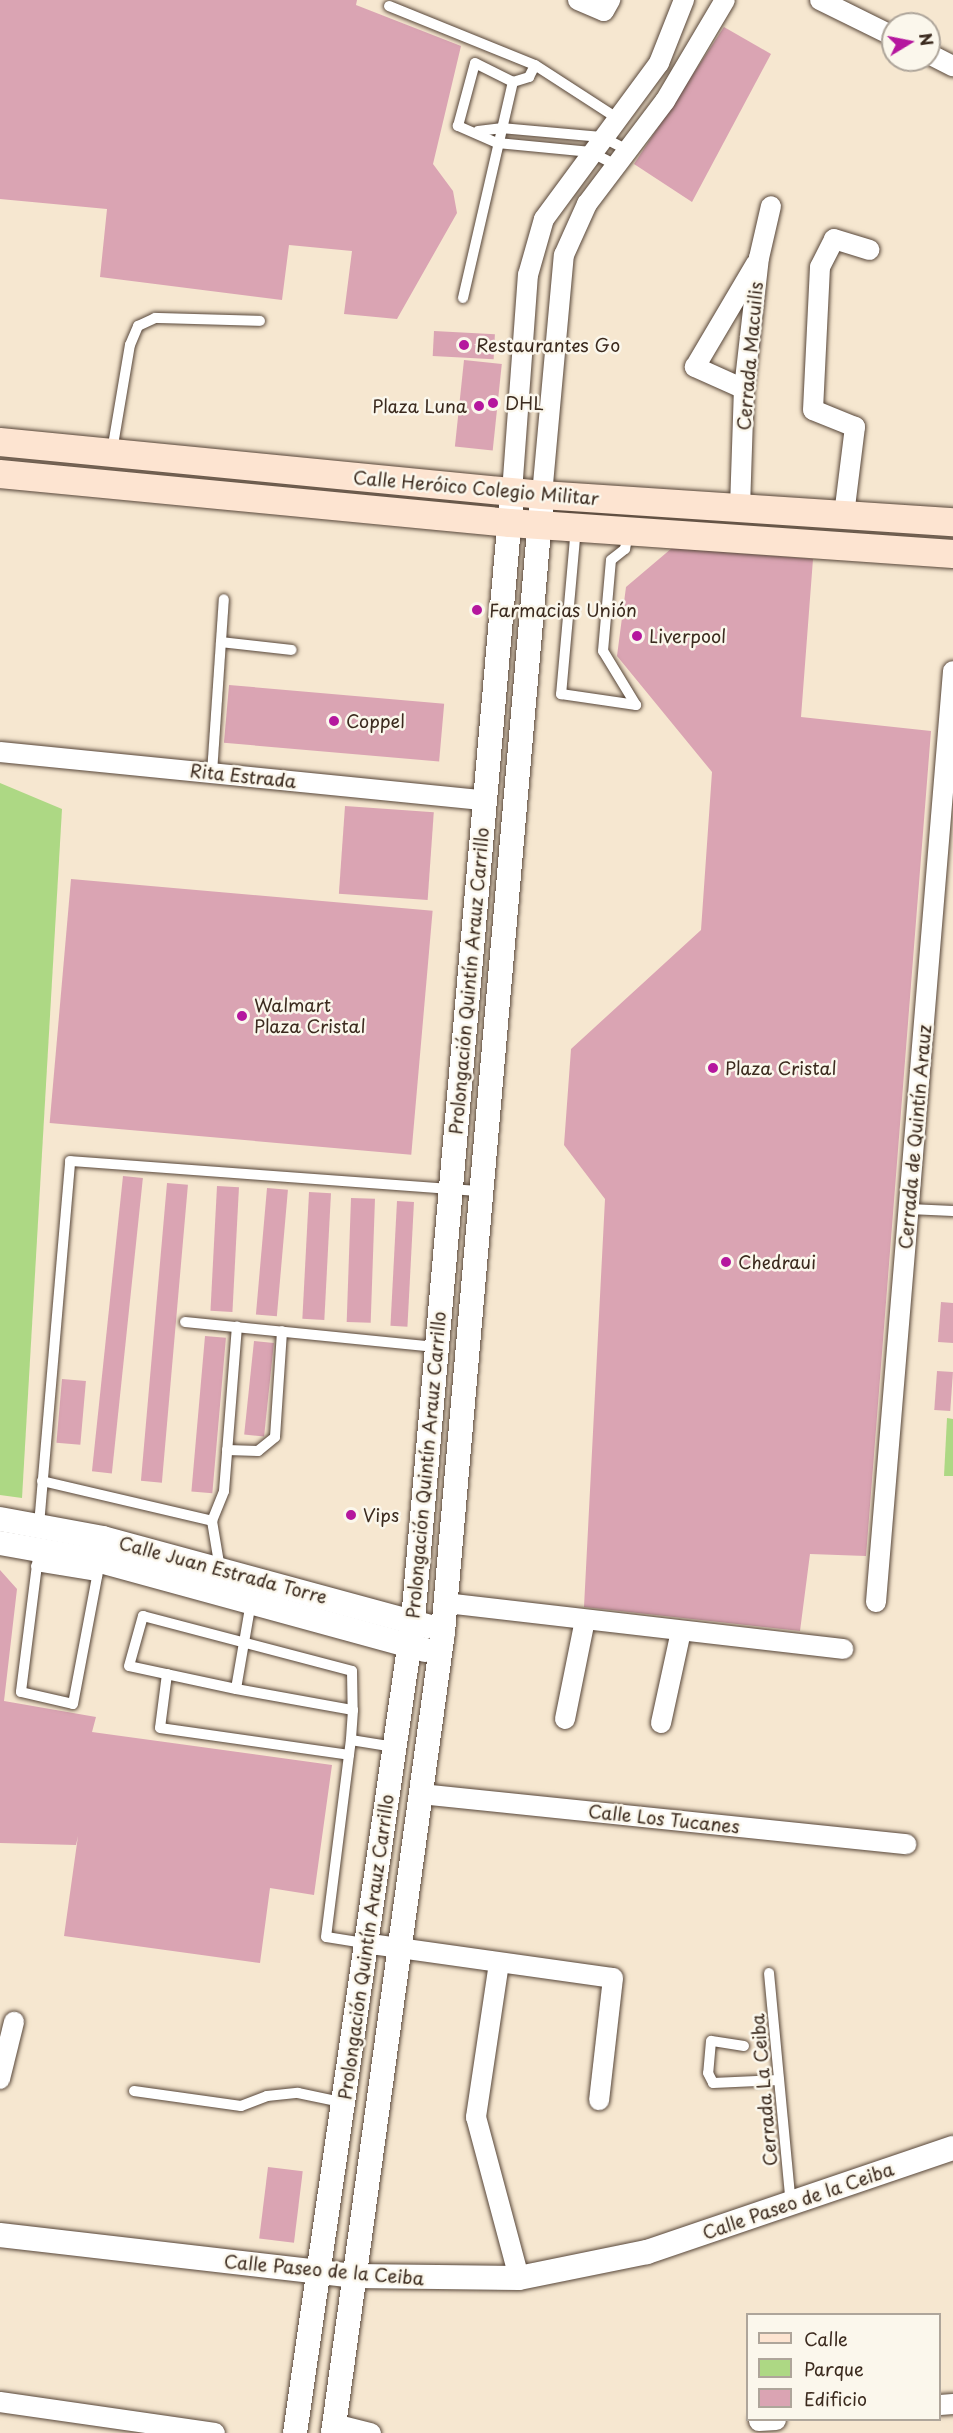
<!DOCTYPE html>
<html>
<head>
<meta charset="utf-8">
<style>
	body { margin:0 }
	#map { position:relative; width:953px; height:2433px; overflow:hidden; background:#f6e7d0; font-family:"Playpen Sans",sans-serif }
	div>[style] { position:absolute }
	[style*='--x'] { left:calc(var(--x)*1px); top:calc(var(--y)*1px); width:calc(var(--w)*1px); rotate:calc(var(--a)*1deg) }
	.green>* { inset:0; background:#add884 }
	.building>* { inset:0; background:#daa4b3; transform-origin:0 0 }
	.roads { filter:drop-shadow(0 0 2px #574639) drop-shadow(0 0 2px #574639) }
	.service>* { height:10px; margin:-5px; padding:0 5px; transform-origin:5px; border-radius:5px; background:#fff }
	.minor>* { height:20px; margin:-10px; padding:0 10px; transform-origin:10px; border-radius:10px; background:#fff }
	.tertiary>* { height:24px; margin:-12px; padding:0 12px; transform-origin:12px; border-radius:12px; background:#fff }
	.secondary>* { height:28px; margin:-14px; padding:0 14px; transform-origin:14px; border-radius:14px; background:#fde4d1 }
	.dots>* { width:16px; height:16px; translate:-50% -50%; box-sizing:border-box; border:3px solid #fbf7ec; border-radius:50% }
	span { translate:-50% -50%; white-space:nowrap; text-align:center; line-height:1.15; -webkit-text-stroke:5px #fbf7ec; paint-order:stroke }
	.poi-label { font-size:18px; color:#3b2a1e }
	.left { translate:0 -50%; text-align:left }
	.right { translate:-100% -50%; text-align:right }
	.street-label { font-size:18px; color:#3b2a1e }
	.legend { position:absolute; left:746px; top:2313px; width:195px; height:108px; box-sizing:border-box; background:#fbf7ec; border:2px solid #aea59a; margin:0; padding:8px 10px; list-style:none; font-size:18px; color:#3b2a1e }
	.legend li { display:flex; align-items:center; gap:12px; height:30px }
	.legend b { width:30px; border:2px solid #aea59a }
	.north { position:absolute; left:881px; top:12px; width:60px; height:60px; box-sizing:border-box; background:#fbf7ec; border:2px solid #aea59a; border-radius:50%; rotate:80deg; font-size:16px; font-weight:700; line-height:24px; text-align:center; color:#3b2a1e }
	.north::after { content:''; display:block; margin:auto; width:21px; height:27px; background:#b5179e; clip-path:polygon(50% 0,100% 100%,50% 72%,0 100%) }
</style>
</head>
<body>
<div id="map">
	<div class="green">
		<div style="clip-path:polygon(0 783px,62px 809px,22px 1498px,0 1495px)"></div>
		<div style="clip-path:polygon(947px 1418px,953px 1419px,953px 1476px,944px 1476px)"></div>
	</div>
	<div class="building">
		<div style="clip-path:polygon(0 0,357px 0,356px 5px,461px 46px,433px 164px,453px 191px,457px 213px,397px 319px,344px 314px,352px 251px,289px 245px,282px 300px,100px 277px,107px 209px,0 199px)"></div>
		<div style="clip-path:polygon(724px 27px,771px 54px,692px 202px,634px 164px)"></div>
		<div style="left:434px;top:331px;width:61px;height:25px;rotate:3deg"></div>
		<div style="left:464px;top:360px;width:38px;height:87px;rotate:6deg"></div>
		<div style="clip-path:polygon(672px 548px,813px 559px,801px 717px,931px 731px,866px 1556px,810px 1554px,800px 1631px,584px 1607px,605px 1199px,564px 1145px,571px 1049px,701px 930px,712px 772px,617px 656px,626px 587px)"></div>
		<div style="left:229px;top:685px;width:216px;height:58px;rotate:5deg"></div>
		<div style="left:345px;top:806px;width:89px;height:88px;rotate:4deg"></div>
		<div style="left:71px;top:879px;width:363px;height:245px;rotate:5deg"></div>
		<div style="left:123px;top:1176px;width:20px;height:297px;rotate:6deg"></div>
		<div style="left:167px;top:1183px;width:21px;height:299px;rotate:5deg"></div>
		<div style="left:217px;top:1186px;width:22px;height:125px;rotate:3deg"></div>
		<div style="left:267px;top:1188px;width:21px;height:127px;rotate:5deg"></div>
		<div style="left:309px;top:1192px;width:22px;height:127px;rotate:3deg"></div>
		<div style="left:351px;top:1198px;width:24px;height:124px;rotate:2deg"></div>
		<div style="left:397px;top:1201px;width:17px;height:125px;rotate:3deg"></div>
		<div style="clip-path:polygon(941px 1302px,953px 1303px,953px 1343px,938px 1342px)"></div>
		<div style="left:205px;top:1336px;width:21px;height:156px;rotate:5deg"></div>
		<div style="left:254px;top:1341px;width:20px;height:94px;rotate:6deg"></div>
		<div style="left:937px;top:1371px;width:16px;height:39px;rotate:4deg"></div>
		<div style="left:62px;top:1379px;width:24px;height:64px;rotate:5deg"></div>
		<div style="clip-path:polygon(0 1570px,17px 1589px,4px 1701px,96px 1717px,92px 1732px,332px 1765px,314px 1895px,270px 1888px,260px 1963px,64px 1936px,78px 1836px,76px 1845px,0 1843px)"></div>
		<div style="left:268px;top:2167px;width:35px;height:72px;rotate:7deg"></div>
	</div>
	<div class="roads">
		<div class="service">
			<div style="--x:389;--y:6;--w:157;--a:22"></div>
			<div style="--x:478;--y:131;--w:23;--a:-7"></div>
			<div style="--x:501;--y:128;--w:101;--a:5.1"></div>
			<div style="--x:602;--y:137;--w:28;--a:27"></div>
			<div style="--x:616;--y:165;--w:28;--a:-153"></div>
			<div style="--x:591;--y:152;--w:94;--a:-174.5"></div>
			<div style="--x:497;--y:143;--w:43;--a:-156.4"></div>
			<div style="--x:458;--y:126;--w:65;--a:-74.9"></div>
			<div style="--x:475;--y:63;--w:42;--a:26.6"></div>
			<div style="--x:513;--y:82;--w:17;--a:-17"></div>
			<div style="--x:529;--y:77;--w:13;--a:-63"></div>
			<div style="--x:535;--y:65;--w:98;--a:32.9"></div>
			<div style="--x:463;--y:298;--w:222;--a:-77"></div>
			<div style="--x:112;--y:451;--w:108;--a:-80.4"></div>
			<div style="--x:130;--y:345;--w:21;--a:-67"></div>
			<div style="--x:138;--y:326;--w:19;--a:-25"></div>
			<div style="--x:155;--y:318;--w:105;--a:1.6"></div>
			<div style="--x:576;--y:527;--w:168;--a:95.1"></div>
			<div style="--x:561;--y:694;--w:76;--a:8.3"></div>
			<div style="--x:636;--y:705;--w:63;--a:-121.4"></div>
			<div style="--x:603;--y:651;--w:91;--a:-85"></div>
			<div style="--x:611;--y:560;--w:18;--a:-38"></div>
			<div style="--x:625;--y:549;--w:16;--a:-79"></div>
			<div style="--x:221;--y:642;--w:71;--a:6.4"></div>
			<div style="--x:212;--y:773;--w:174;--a:-86.1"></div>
			<div style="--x:909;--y:1209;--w:44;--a:2.6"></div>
			<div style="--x:185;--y:1322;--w:252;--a:5.7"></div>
			<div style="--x:227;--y:1450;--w:31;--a:2"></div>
			<div style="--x:258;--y:1451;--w:22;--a:-39"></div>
			<div style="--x:275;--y:1437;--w:106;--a:-86.2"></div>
			<div style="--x:42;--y:1481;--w:175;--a:13.2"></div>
			<div style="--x:212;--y:1521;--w:49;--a:80.5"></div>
			<div style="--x:212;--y:1521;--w:32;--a:-68"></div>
			<div style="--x:224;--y:1491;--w:165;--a:-85.5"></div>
			<div style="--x:39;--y:1525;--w:365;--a:-85.1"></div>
			<div style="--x:70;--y:1161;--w:414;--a:4.2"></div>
			<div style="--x:39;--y:1549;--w:144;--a:97.2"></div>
			<div style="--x:21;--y:1692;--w:53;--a:13"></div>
			<div style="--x:73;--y:1704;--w:146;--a:-79.3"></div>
			<div style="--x:36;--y:1566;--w:62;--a:9.3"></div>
			<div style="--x:251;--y:1602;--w:88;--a:99.8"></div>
			<div style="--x:236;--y:1689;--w:119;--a:10.2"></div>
			<div style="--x:353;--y:1710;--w:30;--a:94"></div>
			<div style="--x:167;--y:1674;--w:54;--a:97.4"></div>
			<div style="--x:160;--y:1728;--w:191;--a:8.1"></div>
			<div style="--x:236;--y:1689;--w:109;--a:-167.9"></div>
			<div style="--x:129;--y:1666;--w:52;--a:-74.4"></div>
			<div style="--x:143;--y:1616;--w:216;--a:14.7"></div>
			<div style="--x:352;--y:1671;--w:39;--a:89"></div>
			<div style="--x:364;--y:1943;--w:38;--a:-171"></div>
			<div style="--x:326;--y:1937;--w:199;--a:-82.8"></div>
			<div style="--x:351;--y:1740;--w:44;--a:9.2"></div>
			<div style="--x:769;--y:1973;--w:233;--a:84.6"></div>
			<div style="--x:744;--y:2046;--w:33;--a:-171"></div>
			<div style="--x:711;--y:2041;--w:32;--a:95"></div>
			<div style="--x:708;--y:2073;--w:11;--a:63"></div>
			<div style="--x:713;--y:2083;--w:66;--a:-2.6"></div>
			<div style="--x:134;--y:2091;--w:108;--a:8"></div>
			<div style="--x:241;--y:2106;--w:28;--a:-21"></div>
			<div style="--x:267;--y:2096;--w:31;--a:-6"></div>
			<div style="--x:298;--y:2093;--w:48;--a:12"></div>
		</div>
		<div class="minor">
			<div style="--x:578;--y:0;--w:28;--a:23"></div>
			<div style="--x:604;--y:11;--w:13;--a:-61"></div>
			<div style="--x:820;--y:0;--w:81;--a:26.3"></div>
			<div style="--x:929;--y:54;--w:27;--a:27"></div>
			<div style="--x:744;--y:389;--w:54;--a:-155.8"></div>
			<div style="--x:695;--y:367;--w:120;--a:-59.4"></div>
			<div style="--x:512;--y:492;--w:218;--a:-85.8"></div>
			<div style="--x:528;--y:275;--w:58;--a:-74.1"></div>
			<div style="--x:544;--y:219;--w:194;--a:-53.6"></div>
			<div style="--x:659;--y:63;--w:68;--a:-68.4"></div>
			<div style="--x:542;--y:495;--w:241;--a:-84.8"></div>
			<div style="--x:564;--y:255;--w:56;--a:-65.7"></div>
			<div style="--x:587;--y:204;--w:129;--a:-52.9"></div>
			<div style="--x:665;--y:101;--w:117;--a:-59.3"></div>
			<div style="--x:740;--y:508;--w:119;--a:-88.1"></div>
			<div style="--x:744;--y:389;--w:132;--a:-83.5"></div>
			<div style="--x:759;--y:258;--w:53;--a:-77"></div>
			<div style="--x:844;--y:515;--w:89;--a:-82.9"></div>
			<div style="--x:855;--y:427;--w:45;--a:-158"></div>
			<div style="--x:813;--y:410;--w:143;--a:-87.2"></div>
			<div style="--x:820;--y:267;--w:31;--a:-63"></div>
			<div style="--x:834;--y:239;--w:37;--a:17"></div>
			<div style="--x:0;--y:752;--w:487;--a:5.7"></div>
			<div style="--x:876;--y:1602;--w:934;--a:-85.27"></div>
			<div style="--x:446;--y:1603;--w:400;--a:6.6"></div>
			<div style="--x:565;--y:1719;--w:101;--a:-78.6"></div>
			<div style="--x:661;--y:1723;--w:94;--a:-77.7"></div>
			<div style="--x:421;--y:1794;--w:488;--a:5.9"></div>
			<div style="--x:364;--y:1943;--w:251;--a:8"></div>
			<div style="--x:613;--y:1978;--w:123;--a:96.5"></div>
			<div style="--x:499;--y:1963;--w:156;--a:98.5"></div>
			<div style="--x:476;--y:2117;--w:167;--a:75"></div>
			<div style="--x:0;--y:2079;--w:59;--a:-76.2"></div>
			<div style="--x:0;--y:2402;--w:217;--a:8.2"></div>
			<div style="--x:940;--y:2405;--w:13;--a:-4"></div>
			<div style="--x:759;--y:2421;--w:17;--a:-3"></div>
			<div style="--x:334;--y:2424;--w:38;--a:14"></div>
		</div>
		<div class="tertiary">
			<div style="--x:0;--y:1519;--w:105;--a:10.5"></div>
			<div style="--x:103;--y:1538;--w:336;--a:15.2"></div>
			<div style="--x:0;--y:1543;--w:102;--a:10.2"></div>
			<div style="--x:100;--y:1561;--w:337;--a:15.3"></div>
			<div style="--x:0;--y:2235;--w:358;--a:6.6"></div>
			<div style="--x:356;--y:2276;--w:163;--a:0.7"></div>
			<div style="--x:519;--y:2278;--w:131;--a:-11.5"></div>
			<div style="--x:647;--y:2252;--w:323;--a:-18.8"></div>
			<div style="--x:295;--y:2433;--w:822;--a:-81.74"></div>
			<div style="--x:413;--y:1620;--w:1132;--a:-84.98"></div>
			<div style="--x:333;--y:2433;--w:809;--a:-82.18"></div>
			<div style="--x:443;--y:1632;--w:1141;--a:-85.02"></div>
		</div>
		<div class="secondary">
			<div style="--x:0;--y:442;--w:545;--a:5.58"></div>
			<div style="--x:542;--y:495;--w:412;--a:3.8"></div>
			<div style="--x:0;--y:474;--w:512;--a:5.49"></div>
			<div style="--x:510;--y:523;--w:444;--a:4"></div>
		</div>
	</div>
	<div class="dots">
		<div style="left:464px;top:345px;background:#b5179e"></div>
		<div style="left:493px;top:403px;background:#b5179e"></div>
		<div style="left:479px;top:406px;background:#b5179e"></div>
		<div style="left:477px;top:610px;background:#b5179e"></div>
		<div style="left:637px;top:636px;background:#b5179e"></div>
		<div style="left:334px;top:721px;background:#b5179e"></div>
		<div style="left:242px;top:1016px;background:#b5179e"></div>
		<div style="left:713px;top:1068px;background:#b5179e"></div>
		<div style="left:726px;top:1262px;background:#b5179e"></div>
		<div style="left:351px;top:1515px;background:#b5179e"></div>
	</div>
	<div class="poi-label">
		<span class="left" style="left:476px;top:345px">Restaurantes Go</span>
		<span class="left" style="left:505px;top:403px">DHL</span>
		<span class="right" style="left:467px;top:406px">Plaza Luna</span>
		<span class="left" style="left:489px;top:610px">Farmacias Unión</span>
		<span class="left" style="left:649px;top:636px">Liverpool</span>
		<span class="left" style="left:346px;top:721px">Coppel</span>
		<span class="left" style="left:254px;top:1016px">Walmart<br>Plaza Cristal</span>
		<span class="left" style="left:725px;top:1068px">Plaza Cristal</span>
		<span class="left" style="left:738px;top:1262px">Chedraui</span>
		<span class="left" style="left:363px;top:1515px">Vips</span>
	</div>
	<div class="street-label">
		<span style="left:750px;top:356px;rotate:-85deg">Cerrada Macuilis</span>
		<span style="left:476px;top:488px;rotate:5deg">Calle Heróico Colegio Militar</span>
		<span style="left:243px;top:776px;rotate:6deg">Rita Estrada</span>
		<span style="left:469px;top:981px;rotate:-85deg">Prolongación Quintín Arauz Carrillo</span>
		<span style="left:915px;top:1137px;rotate:-85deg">Cerrada de Quintín Arauz</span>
		<span style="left:426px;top:1465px;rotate:-85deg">Prolongación Quintín Arauz Carrillo</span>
		<span style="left:223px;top:1570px;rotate:15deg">Calle Juan Estrada Torre</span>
		<span style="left:664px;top:1819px;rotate:6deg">Calle Los Tucanes</span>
		<span style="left:366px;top:1947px;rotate:-82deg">Prolongación Quintín Arauz Carrillo</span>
		<span style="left:764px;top:2090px;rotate:-95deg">Cerrada La Ceiba</span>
		<span style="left:798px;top:2201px;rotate:-19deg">Calle Paseo de la Ceiba</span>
		<span style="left:324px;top:2270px;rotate:5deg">Calle Paseo de la Ceiba</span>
	</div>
	<ul class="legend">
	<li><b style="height:8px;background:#fde4d1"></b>Calle</li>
	<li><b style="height:16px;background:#add884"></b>Parque</li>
	<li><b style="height:16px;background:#daa4b3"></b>Edificio</li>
	</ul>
	<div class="north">N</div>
</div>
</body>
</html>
